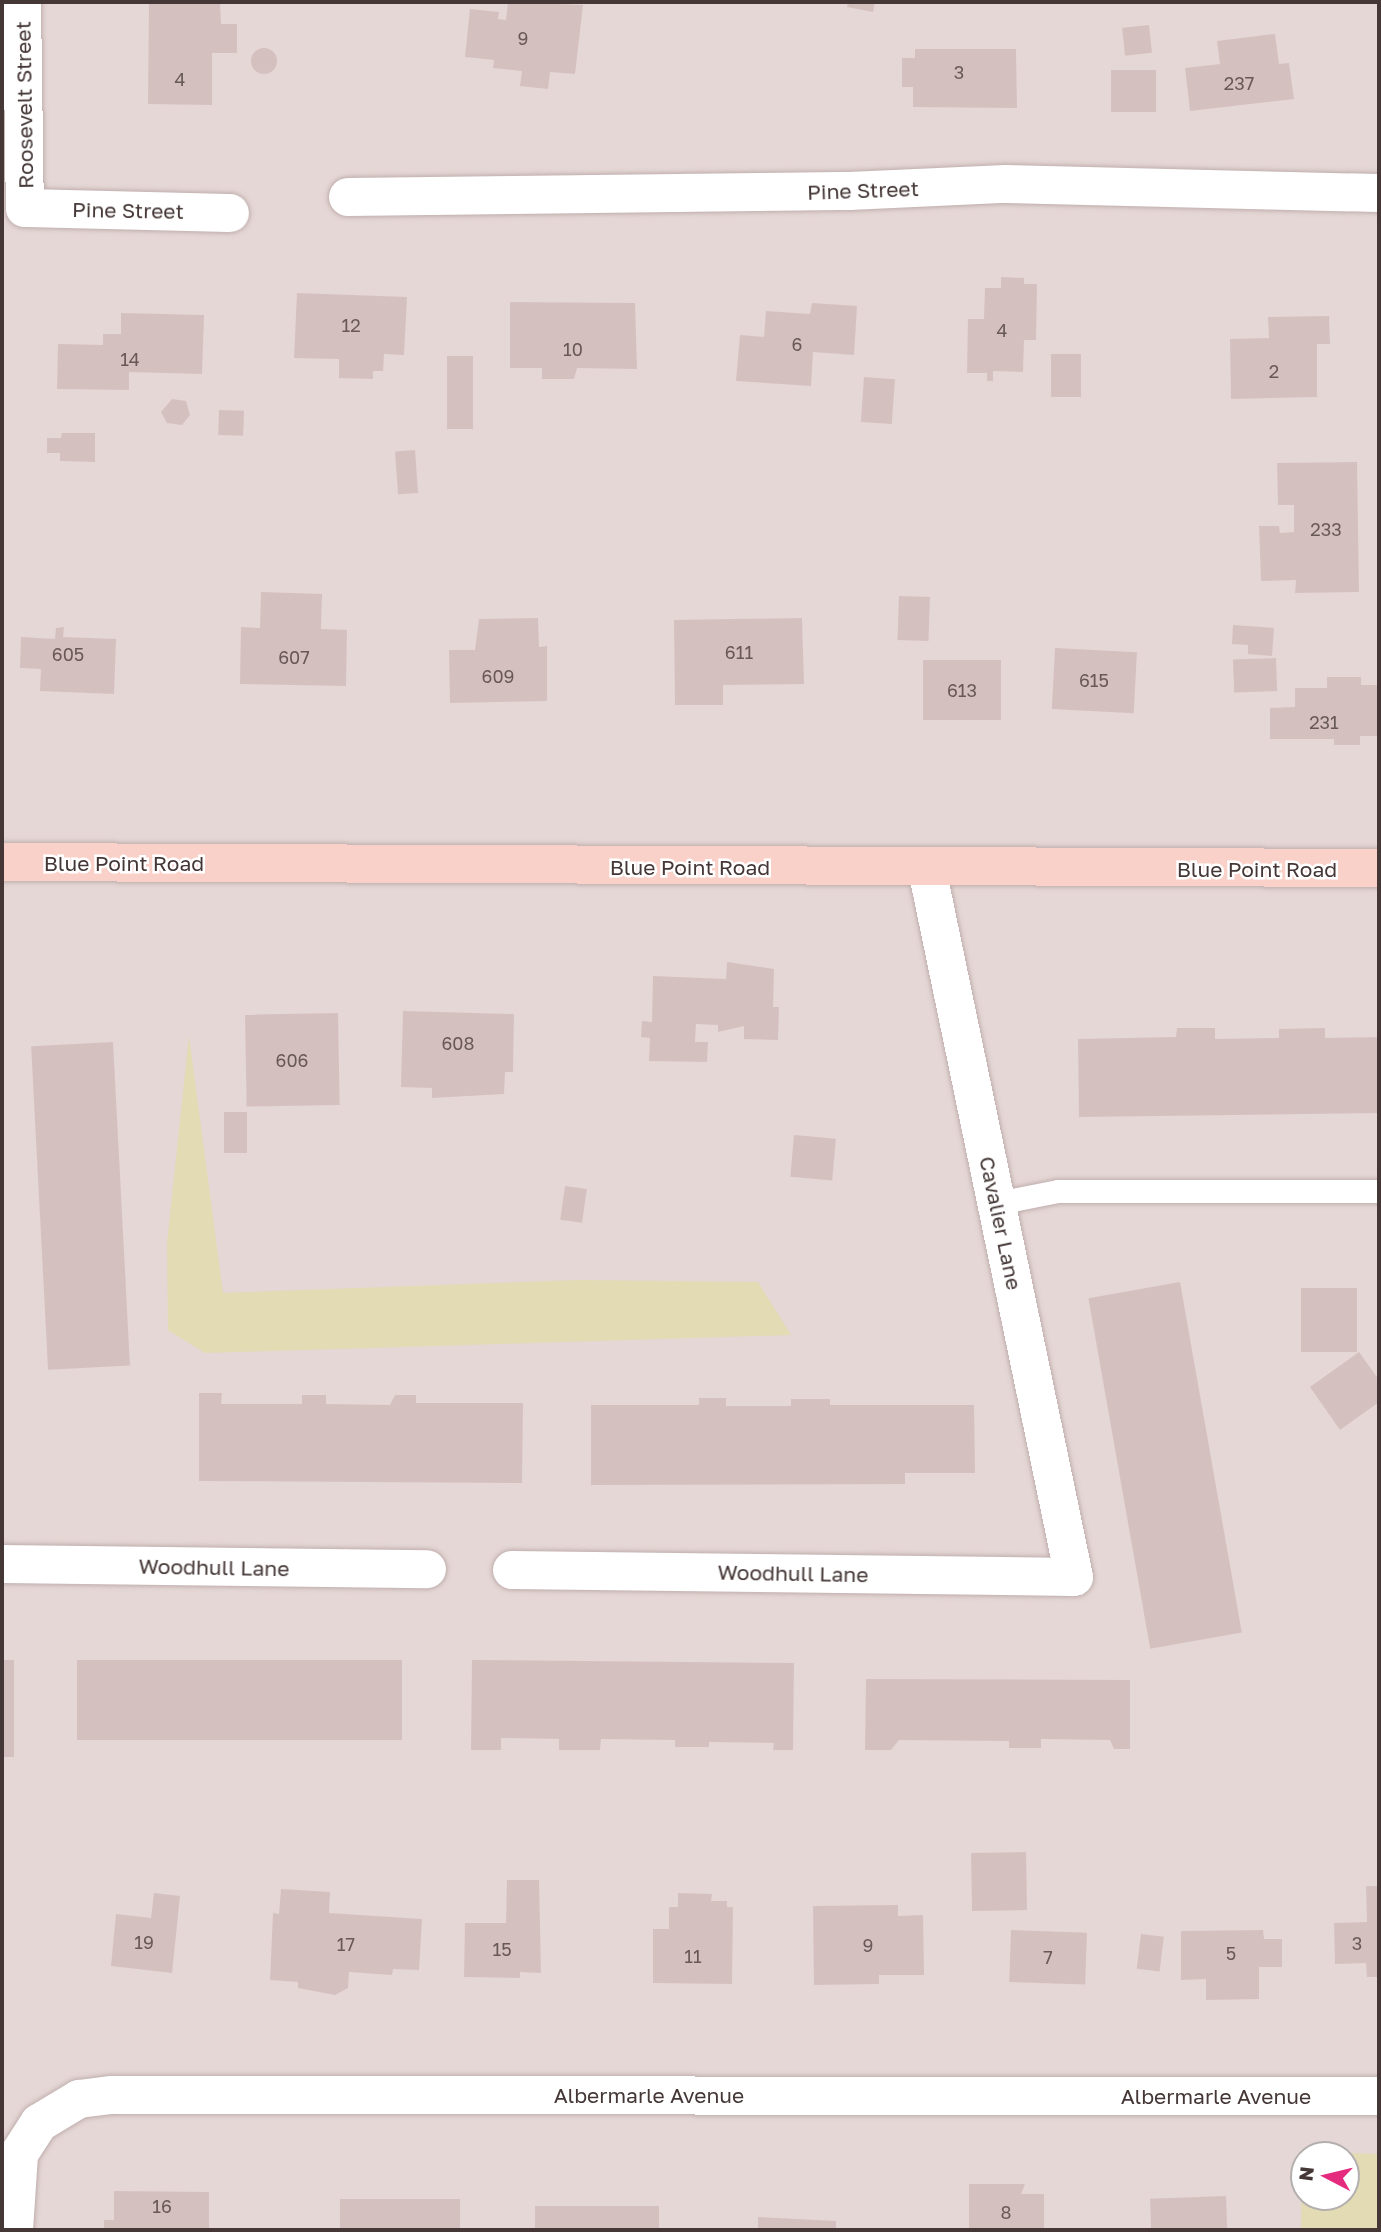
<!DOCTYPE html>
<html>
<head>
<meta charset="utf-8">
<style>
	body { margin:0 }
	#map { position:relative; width:1381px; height:2232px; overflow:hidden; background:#f1e8e7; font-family:"Golos Text",sans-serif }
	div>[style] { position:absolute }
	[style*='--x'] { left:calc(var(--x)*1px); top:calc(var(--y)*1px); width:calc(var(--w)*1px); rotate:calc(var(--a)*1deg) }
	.residential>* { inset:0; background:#e5d7d5 }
	.green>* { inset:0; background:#e2dbb3 }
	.building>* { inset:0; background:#d5c0c0; transform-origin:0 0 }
	.round { border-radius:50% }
	.roads { filter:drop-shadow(0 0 2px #bfaead) drop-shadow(0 0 2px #bfaead) }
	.lane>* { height:23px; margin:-11.5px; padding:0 11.5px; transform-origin:11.5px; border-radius:11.5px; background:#fff }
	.street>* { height:38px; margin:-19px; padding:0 19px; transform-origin:19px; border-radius:19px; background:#fff }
	.secondary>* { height:38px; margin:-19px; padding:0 19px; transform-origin:19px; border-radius:19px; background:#f9d1c9 }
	span { translate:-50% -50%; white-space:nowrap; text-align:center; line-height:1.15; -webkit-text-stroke:5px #fff; paint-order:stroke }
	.number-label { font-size:18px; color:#685958 }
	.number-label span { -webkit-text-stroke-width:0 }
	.street-label { font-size:21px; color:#443736 }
	.frame { position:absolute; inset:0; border:4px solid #443736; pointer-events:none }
	.north { position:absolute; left:1290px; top:2141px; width:70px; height:70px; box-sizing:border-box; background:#fff; border:2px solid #b4afaf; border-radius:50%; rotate:277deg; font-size:19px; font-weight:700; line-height:28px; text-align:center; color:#443736 }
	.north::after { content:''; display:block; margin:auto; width:24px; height:32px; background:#e42b7e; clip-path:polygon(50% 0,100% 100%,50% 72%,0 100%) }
</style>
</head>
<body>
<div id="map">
	<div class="residential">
		<div style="clip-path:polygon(evenodd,2px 2px,1379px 2px,1379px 2230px,2px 2230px,2px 2px,1304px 2155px,1346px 2155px,1346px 2197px,1304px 2197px,1304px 2155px)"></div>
	</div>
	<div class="green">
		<div style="clip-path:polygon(189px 1036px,223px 1293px,579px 1280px,758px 1282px,791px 1335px,205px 1353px,168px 1330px,167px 1243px)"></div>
		<div style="clip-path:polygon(evenodd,1302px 2151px,1379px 2154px,1379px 2230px,1301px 2230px,1302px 2151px,1304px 2155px,1346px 2155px,1346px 2197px,1304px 2197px,1304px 2155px)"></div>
	</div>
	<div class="building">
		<div style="clip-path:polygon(149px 2px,220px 2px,221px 24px,237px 24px,237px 53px,212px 53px,212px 105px,148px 104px)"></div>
		<div style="clip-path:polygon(508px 2px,583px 5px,575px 74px,550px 72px,548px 89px,520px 86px,522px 71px,493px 68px,494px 60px,465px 57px,470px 9px,499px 12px,498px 19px,506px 20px)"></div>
		<div style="clip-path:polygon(848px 2px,875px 2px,873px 12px,847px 7px)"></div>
		<div style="left:1149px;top:25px;width:28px;height:27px;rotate:84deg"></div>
		<div style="clip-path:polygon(1275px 34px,1279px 64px,1289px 63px,1294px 99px,1190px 111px,1185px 68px,1220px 64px,1217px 41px)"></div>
		<div class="round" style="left:251px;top:48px;width:26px;height:26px"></div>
		<div style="clip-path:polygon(915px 49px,1016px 49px,1017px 108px,913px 107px,913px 87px,902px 87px,902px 58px,915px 58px)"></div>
		<div style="left:1111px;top:70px;width:45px;height:42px"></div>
		<div style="clip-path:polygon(1001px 277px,1024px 278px,1024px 284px,1037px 284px,1036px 340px,1024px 340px,1023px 372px,993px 371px,993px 381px,987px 381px,987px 373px,967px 373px,968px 319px,984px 319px,985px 288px,1001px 288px)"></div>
		<div style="clip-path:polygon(297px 293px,407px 297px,404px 355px,384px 354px,383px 371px,373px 371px,373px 379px,339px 378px,339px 359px,294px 358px)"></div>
		<div style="clip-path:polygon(510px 302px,635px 303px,637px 369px,577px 368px,574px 379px,542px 379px,542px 368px,510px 368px)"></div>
		<div style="clip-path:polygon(812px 303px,857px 306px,854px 355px,813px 352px,811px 386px,736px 381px,740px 335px,764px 337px,766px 311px,810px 314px)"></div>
		<div style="clip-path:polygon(121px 313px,204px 315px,202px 374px,129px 372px,129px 390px,57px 389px,58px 344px,103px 345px,103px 334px,121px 334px)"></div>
		<div style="clip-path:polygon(1329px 316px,1330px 344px,1317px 344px,1317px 397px,1231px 399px,1230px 339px,1269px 338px,1268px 317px)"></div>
		<div style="left:1051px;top:354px;width:30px;height:43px"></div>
		<div style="left:447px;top:356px;width:26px;height:73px"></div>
		<div style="left:864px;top:377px;width:31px;height:45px;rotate:4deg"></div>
		<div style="clip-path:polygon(172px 399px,186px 401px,190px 415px,182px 425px,167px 423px,161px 412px)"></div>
		<div style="left:219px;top:410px;width:25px;height:25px;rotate:2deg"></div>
		<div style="clip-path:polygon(62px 433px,95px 433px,95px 462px,60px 461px,60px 453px,47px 453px,47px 438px,61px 438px)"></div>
		<div style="left:415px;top:450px;width:43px;height:20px;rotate:86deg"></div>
		<div style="clip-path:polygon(1357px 462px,1359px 592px,1295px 593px,1296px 580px,1261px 581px,1259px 526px,1279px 526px,1280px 533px,1294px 532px,1294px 505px,1278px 505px,1277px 463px)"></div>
		<div style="clip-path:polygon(261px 592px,322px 594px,321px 629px,347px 630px,346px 686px,240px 684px,241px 627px,260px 628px)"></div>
		<div style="left:899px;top:596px;width:31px;height:44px;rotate:2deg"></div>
		<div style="clip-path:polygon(538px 618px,539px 647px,547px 646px,547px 701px,450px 703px,449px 650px,475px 650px,479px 619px)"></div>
		<div style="clip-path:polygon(802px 618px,804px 684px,723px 685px,723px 705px,675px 705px,674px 620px)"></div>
		<div style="clip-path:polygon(1233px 625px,1274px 628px,1272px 656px,1248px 654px,1248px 645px,1232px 644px)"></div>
		<div style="clip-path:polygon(64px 627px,63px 637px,116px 639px,114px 694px,40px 691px,41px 669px,20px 668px,21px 637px,55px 639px,56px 628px)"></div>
		<div style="left:1055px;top:648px;width:82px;height:61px;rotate:3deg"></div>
		<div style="left:1276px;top:658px;width:33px;height:43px;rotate:88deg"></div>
		<div style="left:923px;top:660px;width:78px;height:60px"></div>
		<div style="clip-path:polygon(1327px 677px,1361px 677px,1361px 685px,1379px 685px,1379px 736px,1360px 736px,1360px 745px,1334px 745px,1334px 739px,1270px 739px,1270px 708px,1295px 707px,1295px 688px,1327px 688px)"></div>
		<div style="clip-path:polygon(727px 962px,774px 969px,773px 1007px,779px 1007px,778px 1040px,744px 1039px,744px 1026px,718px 1032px,718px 1025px,696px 1024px,695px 1042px,708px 1042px,707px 1062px,649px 1061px,650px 1038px,641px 1037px,642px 1021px,652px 1022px,653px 976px,726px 979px)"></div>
		<div style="clip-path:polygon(403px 1011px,514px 1014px,513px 1072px,505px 1072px,504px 1094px,432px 1098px,432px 1088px,401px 1087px)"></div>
		<div style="left:338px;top:1013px;width:92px;height:93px;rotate:89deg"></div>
		<div style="clip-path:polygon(1177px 1028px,1215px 1028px,1215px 1039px,1279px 1038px,1279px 1029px,1325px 1028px,1325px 1038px,1379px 1037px,1379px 1113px,1079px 1117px,1078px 1039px,1176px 1037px)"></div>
		<div style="left:113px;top:1042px;width:324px;height:82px;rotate:87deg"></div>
		<div style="left:224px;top:1112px;width:23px;height:41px"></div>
		<div style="left:794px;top:1135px;width:42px;height:42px;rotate:5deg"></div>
		<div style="left:565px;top:1186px;width:22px;height:34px;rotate:8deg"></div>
		<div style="left:1180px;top:1282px;width:356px;height:93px;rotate:80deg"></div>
		<div style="left:1357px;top:1288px;width:64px;height:56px;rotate:90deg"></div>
		<div style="clip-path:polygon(1359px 1352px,1379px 1380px,1379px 1402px,1340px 1430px,1310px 1387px)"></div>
		<div style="clip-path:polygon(199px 1393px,222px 1393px,221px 1404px,302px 1404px,302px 1395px,326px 1395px,326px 1404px,390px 1405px,395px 1395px,416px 1395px,416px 1403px,523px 1403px,522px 1483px,199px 1481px)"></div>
		<div style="clip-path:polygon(699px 1398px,726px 1398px,726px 1406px,791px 1406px,791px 1399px,830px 1399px,830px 1405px,974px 1405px,975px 1473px,905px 1473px,905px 1484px,591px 1485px,591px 1405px,699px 1405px)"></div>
		<div style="left:2px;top:1660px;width:12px;height:97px"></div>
		<div style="left:77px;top:1660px;width:325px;height:80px"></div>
		<div style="clip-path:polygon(472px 1660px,794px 1663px,793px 1750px,773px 1750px,774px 1743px,709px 1742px,709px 1747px,675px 1747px,675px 1740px,601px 1739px,600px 1750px,559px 1750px,559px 1739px,501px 1738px,501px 1750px,471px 1750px)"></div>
		<div style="clip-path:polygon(866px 1679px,1130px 1680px,1130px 1749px,1114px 1749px,1110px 1740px,1041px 1739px,1041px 1748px,1009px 1748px,1009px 1741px,899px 1740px,891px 1750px,865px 1750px)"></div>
		<div style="left:1026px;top:1852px;width:58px;height:55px;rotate:89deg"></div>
		<div style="clip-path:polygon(507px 1880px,539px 1880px,541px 1973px,520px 1972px,520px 1978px,464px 1977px,465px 1923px,506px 1923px)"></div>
		<div style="clip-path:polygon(1366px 1886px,1379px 1886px,1379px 1977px,1367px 1977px,1366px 1963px,1335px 1964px,1334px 1923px,1367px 1922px)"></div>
		<div style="clip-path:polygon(281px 1889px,330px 1892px,329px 1913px,422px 1919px,419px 1970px,393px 1969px,392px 1975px,349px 1972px,348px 1988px,335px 1995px,298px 1988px,298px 1982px,270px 1980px,273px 1913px,279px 1914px)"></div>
		<div style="clip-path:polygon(154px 1893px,180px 1896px,172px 1973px,111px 1966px,116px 1914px,151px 1918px)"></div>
		<div style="clip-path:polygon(678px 1893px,712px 1894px,711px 1901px,727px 1901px,727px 1907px,733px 1907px,732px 1984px,653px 1983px,653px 1929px,669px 1929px,669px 1907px,678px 1907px)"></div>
		<div style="clip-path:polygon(898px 1905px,898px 1916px,923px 1915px,924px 1975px,879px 1975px,879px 1984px,814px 1985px,813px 1906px)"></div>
		<div style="left:1011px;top:1930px;width:76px;height:52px;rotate:2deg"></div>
		<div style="clip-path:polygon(1263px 1930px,1264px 1939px,1282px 1939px,1282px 1967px,1259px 1967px,1259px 1999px,1206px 2000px,1206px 1979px,1181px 1980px,1181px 1931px)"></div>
		<div style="left:1141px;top:1934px;width:23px;height:35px;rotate:7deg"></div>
		<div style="clip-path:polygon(969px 2184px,1025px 2184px,1021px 2194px,1044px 2194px,1044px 2230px,969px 2230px)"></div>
		<div style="clip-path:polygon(114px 2191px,209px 2192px,209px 2230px,104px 2230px,104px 2220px,114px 2220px)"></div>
		<div style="left:1226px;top:2196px;width:34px;height:76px;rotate:88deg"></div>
		<div style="left:340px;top:2199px;width:120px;height:31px"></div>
		<div style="left:535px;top:2206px;width:124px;height:24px"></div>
		<div style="clip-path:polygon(758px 2217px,836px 2221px,836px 2230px,758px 2230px)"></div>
	</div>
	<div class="roads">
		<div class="lane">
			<div style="--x:997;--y:1203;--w:62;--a:-11.1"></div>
			<div style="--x:1058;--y:1191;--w:321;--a:0"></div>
		</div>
		<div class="street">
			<div style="--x:22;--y:2;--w:206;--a:89.2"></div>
			<div style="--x:25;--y:208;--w:205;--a:1.4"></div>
			<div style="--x:348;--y:197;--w:501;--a:-0.69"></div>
			<div style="--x:849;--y:191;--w:157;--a:-2.6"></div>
			<div style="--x:1006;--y:184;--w:373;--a:1.4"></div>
			<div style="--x:2;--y:1564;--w:425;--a:0.7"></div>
			<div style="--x:512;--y:1570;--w:562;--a:0.71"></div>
			<div style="--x:1074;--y:1577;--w:723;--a:-101.73"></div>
			<div style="--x:14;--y:2230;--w:76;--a:-86.2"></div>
			<div style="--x:19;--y:2154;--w:37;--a:-57"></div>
			<div style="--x:39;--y:2123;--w:47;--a:-31"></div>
			<div style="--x:79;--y:2099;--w:33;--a:-7"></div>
			<div style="--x:112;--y:2095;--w:1267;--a:0.05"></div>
		</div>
		<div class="secondary">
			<div style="--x:2;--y:862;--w:1377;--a:0.25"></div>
		</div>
	</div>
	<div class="number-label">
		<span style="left:523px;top:38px">9</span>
		<span style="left:959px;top:72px">3</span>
		<span style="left:180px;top:79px">4</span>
		<span style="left:1239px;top:83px">237</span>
		<span style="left:351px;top:325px">12</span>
		<span style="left:1002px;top:330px">4</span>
		<span style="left:797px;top:344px">6</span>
		<span style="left:573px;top:349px">10</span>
		<span style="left:130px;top:359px">14</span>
		<span style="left:1274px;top:371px">2</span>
		<span style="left:1326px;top:529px">233</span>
		<span style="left:739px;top:652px">611</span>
		<span style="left:68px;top:654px">605</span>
		<span style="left:294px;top:657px">607</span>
		<span style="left:498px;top:676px">609</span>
		<span style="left:1094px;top:680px">615</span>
		<span style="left:962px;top:690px">613</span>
		<span style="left:1324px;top:722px">231</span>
		<span style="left:458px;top:1043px">608</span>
		<span style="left:292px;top:1060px">606</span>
		<span style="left:144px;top:1942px">19</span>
		<span style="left:1357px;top:1943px">3</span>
		<span style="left:346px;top:1944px">17</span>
		<span style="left:868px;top:1945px">9</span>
		<span style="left:502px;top:1949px">15</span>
		<span style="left:1231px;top:1953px">5</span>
		<span style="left:693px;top:1956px">11</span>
		<span style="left:1048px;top:1957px">7</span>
		<span style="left:162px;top:2206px">16</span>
		<span style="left:1006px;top:2212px">8</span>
	</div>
	<div class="street-label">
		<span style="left:24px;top:105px;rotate:-91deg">Roosevelt Street</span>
		<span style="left:863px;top:190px;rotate:-2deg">Pine Street</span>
		<span style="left:128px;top:210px;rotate:1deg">Pine Street</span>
		<span style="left:124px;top:863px">Blue Point Road</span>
		<span style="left:690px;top:867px">Blue Point Road</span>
		<span style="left:1257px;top:869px">Blue Point Road</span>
		<span style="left:1001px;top:1223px;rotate:78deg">Cavalier Lane</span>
		<span style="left:214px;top:1567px;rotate:1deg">Woodhull Lane</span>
		<span style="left:793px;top:1573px;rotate:1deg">Woodhull Lane</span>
		<span style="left:649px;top:2095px">Albermarle Avenue</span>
		<span style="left:1216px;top:2096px">Albermarle Avenue</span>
	</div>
	<div class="frame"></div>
	<div class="north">N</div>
</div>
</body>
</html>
